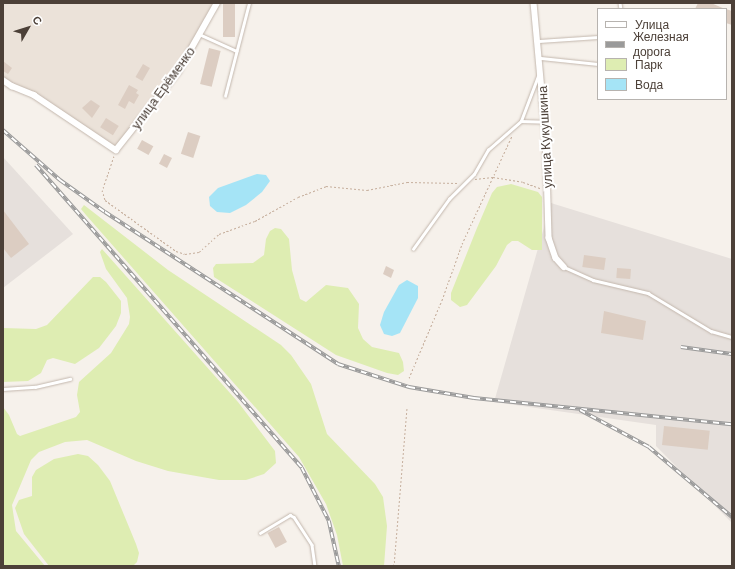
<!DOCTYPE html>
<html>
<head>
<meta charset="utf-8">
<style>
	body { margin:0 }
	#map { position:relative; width:735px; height:569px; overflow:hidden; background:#f6f1eb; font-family:Barlow,sans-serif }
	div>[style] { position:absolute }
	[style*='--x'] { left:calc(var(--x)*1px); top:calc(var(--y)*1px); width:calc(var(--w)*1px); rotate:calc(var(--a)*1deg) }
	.residential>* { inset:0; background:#ebe2d9 }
	.industrial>* { inset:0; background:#e6e0dc }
	.green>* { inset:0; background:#deedb2 }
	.water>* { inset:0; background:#a5e4f6 }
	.building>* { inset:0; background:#dccdc2; transform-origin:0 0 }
	.path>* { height:1px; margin-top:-0.5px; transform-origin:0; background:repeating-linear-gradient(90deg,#c6af9d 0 2px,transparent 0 4px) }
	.roads { filter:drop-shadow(0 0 1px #c3b7ad) drop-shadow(0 0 1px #c3b7ad) }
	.service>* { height:2.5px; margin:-1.25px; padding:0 1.25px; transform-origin:1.25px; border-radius:1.25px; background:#fff }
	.minor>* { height:5.5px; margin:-2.75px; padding:0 2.75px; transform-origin:2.75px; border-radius:2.75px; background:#fff }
	.rail>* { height:3.5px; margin-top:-1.75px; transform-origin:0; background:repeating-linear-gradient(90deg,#fff 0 6px,#9a9a9a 0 12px); box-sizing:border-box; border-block:1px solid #9a9a9a }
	span { translate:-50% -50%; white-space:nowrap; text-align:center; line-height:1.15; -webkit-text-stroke:4px #fff; paint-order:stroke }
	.street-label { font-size:13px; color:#4c4038 }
	.frame { position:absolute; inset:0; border:4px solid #4c4038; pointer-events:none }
	.legend { position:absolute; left:597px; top:8px; width:130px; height:92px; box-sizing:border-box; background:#fff; border:1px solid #b7b3af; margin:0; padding:5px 7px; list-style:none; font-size:12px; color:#4c4038 }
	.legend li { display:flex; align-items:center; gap:8px; height:20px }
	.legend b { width:20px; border:1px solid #b7b3af }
	.north { position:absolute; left:8px; top:8px; width:40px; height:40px; -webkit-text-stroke:3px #fff; paint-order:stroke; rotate:51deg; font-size:11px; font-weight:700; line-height:16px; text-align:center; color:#4c4038 }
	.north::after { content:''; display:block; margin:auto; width:14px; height:18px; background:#4c4038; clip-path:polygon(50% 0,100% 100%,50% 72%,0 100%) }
</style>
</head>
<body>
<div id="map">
	<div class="residential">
		<div style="clip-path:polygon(3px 3px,214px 3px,176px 71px,116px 147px,3px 77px)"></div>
	</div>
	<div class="industrial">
		<div style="clip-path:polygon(3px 157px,73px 234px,3px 288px)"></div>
		<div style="clip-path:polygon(551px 203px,732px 259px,732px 523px,656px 446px,656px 425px,494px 402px)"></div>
	</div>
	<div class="green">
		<div style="clip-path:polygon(511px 184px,538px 192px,542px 197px,542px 250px,532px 250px,518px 241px,512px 241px,507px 245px,496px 266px,467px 305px,460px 307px,451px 300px,451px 293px,477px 228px,492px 193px,497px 187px)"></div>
		<div style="clip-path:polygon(84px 205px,168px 270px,281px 345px,291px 355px,311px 384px,327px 434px,375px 484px,383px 497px,387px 526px,384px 566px,343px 566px,337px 535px,326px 504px,299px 457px,86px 215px,81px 209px)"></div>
		<div style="clip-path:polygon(275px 228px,281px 229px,289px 239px,292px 270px,300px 299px,306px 302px,326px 285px,348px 288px,359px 304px,358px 328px,363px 339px,372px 347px,399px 353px,403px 362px,404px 371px,398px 375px,387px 373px,336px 355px,214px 277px,213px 268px,216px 264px,253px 263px,264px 255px,266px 239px,270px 231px)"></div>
		<div style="clip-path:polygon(102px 249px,238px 402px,275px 451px,276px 463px,264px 474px,246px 480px,219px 480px,168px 471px,136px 461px,87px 440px,65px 442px,39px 452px,31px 460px,12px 505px,16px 531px,45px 566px,3px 566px,3px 407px,9px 415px,17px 434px,20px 436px,76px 417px,80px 412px,77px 395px,79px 382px,111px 353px,129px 324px,130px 317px,127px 298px,106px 269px,100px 252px)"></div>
		<div style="clip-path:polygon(93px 277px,100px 277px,106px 282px,121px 301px,121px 313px,116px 326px,99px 348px,75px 364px,53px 358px,47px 360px,41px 373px,28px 381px,3px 382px,3px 328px,36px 329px,47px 325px)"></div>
		<div style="clip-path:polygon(78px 454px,88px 456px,98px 465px,110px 481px,136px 544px,139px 553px,137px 562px,133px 566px,49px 566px,24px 534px,15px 508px,19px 500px,32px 496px,32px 477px,36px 470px,54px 459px)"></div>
	</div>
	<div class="water">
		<div style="clip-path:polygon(257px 174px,266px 175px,270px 181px,262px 192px,246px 205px,230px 213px,217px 212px,210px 206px,209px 197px,218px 188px)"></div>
		<div style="clip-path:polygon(407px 280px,418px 286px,418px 298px,400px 333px,392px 336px,384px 334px,380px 325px,384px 312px,399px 285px)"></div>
	</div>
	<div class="building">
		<div style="left:223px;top:3px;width:12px;height:34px"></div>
		<div style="clip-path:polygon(698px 3px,711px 3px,725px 9px,695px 9px)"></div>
		<div style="clip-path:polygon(726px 9px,732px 11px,732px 25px,726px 23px)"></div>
		<div style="left:209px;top:48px;width:12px;height:37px;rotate:14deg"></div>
		<div style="clip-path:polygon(3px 61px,12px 68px,8px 74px,3px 71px)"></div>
		<div style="left:143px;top:64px;width:8px;height:15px;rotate:30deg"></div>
		<div style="clip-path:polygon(129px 85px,138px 90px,136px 93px,139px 95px,134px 104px,129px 101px,125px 109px,118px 105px)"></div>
		<div style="clip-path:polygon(91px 100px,100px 106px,92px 118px,82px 108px)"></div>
		<div style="left:106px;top:118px;width:15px;height:11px;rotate:32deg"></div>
		<div style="left:188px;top:132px;width:13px;height:23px;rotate:18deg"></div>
		<div style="left:142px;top:140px;width:13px;height:10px;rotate:29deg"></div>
		<div style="left:164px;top:154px;width:9px;height:11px;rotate:27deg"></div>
		<div style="clip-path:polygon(3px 210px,29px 244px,11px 258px,3px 248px)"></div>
		<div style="left:584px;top:255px;width:22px;height:12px;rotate:8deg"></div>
		<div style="clip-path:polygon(386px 266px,394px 270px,391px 278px,383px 274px)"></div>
		<div style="left:617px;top:268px;width:14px;height:10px;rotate:4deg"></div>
		<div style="clip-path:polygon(604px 311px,646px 321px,643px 340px,601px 333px)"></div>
		<div style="left:664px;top:426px;width:46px;height:19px;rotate:6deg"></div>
		<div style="left:279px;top:527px;width:17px;height:13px;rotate:62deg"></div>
	</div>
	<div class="path">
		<div style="--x:114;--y:156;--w:36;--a:109"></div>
		<div style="--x:102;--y:190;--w:10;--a:73"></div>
		<div style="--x:105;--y:200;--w:87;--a:35.7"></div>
		<div style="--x:176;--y:251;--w:9;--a:18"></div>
		<div style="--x:185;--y:254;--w:14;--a:-8"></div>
		<div style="--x:199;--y:252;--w:27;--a:-42"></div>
		<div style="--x:219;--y:234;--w:38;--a:-20"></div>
		<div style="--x:255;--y:221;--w:49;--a:-29.2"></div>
		<div style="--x:298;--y:197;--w:30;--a:-21"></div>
		<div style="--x:326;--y:186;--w:41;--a:5.6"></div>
		<div style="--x:367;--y:190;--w:41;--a:-11.3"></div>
		<div style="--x:407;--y:182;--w:51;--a:1.1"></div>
		<div style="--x:475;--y:179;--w:18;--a:-6"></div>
		<div style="--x:493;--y:177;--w:30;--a:9"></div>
		<div style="--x:523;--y:182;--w:20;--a:20"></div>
		<div style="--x:409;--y:378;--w:85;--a:-67.1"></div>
		<div style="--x:442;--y:300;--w:59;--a:-70.3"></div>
		<div style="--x:462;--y:244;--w:119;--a:-65.2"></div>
		<div style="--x:394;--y:566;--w:160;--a:-85.3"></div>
	</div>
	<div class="roads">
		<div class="service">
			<div style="--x:620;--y:3;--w:6;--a:81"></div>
			<div style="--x:201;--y:35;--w:39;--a:24"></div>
			<div style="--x:539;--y:41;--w:59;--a:-3.9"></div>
			<div style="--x:541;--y:58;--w:57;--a:6"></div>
			<div style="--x:225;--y:96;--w:96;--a:-75.5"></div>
			<div style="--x:521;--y:121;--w:23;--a:2"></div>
			<div style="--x:413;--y:249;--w:62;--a:-54.2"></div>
			<div style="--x:449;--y:199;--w:35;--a:-45"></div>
			<div style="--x:474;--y:174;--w:28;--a:-60"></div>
			<div style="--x:488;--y:150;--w:44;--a:-41.3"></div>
			<div style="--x:521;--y:121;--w:48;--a:-69.3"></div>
			<div style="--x:564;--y:267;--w:32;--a:24"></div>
			<div style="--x:593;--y:280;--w:57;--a:13.3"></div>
			<div style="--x:648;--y:293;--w:74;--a:31.1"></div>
			<div style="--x:711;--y:331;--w:22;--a:16"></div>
			<div style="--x:3;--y:389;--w:32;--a:-4"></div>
			<div style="--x:35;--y:387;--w:36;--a:-13"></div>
			<div style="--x:260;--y:533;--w:35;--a:-31"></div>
			<div style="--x:290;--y:515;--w:4;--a:27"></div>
			<div style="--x:294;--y:517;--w:33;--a:57"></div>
			<div style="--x:312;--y:545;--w:21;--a:82"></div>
		</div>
		<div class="minor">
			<div style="--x:534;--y:3;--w:133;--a:84.8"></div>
			<div style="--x:546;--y:135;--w:103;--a:88.3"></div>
			<div style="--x:549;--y:238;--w:21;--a:71"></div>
			<div style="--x:556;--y:258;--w:12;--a:48"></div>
			<div style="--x:3;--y:80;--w:11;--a:34"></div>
			<div style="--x:12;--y:86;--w:24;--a:22"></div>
			<div style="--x:34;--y:95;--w:99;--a:33.9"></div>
			<div style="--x:116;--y:150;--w:100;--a:-51.5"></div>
			<div style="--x:178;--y:72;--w:79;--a:-60.5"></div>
		</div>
	</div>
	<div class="rail">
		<div style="--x:3;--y:130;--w:76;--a:41.3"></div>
		<div style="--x:60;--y:180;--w:55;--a:35.4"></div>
		<div style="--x:105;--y:212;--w:278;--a:33.1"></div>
		<div style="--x:338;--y:364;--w:75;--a:17.9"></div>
		<div style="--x:409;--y:387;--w:66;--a:9.6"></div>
		<div style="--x:474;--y:398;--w:259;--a:5.8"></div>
		<div style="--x:36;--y:165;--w:403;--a:48.7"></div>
		<div style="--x:302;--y:468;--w:59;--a:63"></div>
		<div style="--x:329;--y:521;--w:46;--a:77.5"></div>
		<div style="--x:681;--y:347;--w:51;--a:7.8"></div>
		<div style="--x:580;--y:410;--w:78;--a:28.2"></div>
		<div style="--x:649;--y:447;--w:109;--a:40.1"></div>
	</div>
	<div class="street-label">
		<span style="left:163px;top:88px;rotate:-54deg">улица Ерёменко</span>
		<span style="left:545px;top:137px;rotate:-93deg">улица Кукушкина</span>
	</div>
	<div class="frame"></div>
	<ul class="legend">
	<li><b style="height:5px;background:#fff"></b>Улица</li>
	<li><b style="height:5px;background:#9a9a9a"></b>Железная дорога</li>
	<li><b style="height:11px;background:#deedb2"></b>Парк</li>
	<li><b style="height:11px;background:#a5e4f6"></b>Вода</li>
	</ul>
	<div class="north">С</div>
</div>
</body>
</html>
